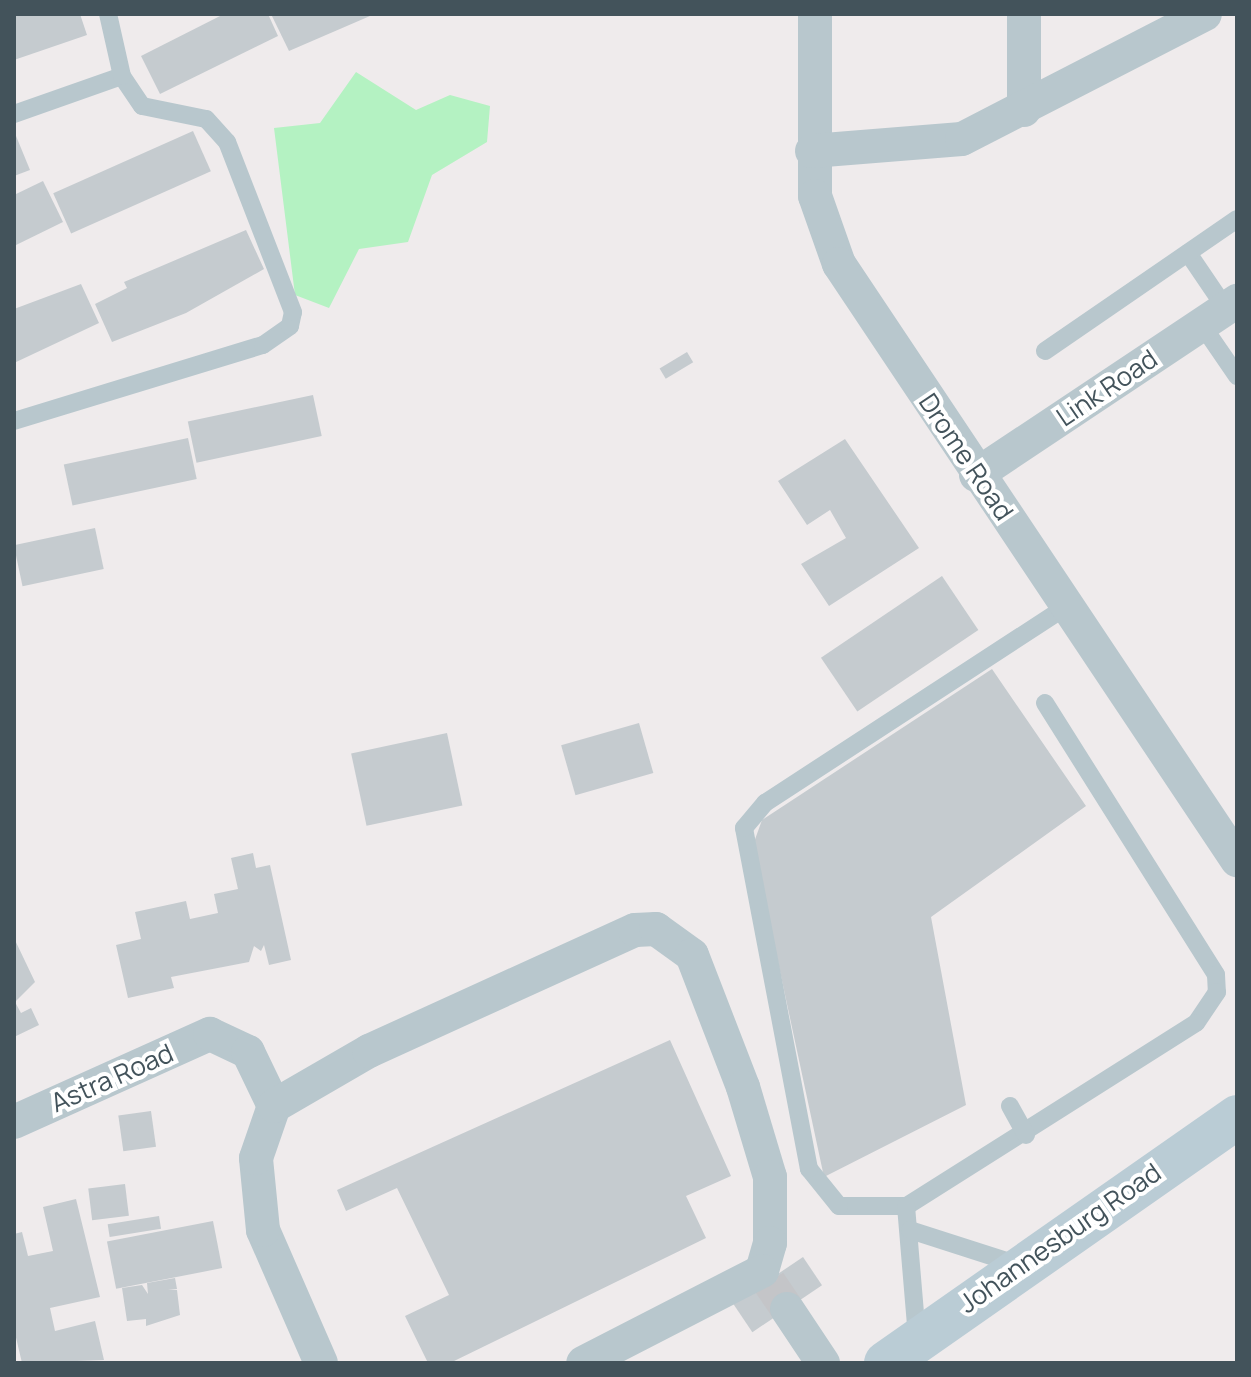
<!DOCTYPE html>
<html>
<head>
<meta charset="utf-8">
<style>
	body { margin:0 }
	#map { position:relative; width:1251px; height:1377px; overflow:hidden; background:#efebec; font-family:Manrope,sans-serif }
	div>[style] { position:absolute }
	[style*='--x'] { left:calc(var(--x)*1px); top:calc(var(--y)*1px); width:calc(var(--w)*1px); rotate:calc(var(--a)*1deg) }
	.green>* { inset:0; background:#b4f2c2 }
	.building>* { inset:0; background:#c5cbcf; transform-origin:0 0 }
	.street-tunnel>* { height:34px; margin-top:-17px; transform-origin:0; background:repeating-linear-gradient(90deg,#c4c5c8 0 34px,transparent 0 51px) }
	.lane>* { height:18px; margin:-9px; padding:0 9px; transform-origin:9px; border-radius:9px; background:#b8c7cd }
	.street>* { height:34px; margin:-17px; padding:0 17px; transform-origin:17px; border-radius:17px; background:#b8c7cd }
	.secondary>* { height:44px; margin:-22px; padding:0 22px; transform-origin:22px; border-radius:22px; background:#baccd5 }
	span { translate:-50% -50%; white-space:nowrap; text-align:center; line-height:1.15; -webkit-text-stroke:8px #fff; paint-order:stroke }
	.street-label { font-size:26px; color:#43535b }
	.frame { position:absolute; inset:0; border:16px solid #43535b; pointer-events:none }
</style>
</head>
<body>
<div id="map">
	<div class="green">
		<div style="clip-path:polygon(356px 72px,416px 110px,450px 95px,490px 106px,487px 142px,432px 175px,408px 242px,359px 249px,329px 308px,295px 295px,274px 128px,320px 123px)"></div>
	</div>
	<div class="building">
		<div style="clip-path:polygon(14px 14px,80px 14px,87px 35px,14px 60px)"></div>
		<div style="clip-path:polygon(224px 14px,268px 14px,278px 36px,160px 94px,141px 56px)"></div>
		<div style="clip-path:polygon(271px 14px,369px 14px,370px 16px,289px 51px)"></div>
		<div style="clip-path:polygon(14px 131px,30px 170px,14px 176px)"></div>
		<div style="left:193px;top:131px;width:44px;height:153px;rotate:66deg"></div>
		<div style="clip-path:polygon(43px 181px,63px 222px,14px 246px,14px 195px)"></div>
		<div style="clip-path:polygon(246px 230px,264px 269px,186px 313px,112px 342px,95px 304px,127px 288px,124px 282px)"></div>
		<div style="clip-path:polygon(81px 284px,99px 323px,14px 363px,14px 309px)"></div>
		<div style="left:687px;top:352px;width:12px;height:32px;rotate:59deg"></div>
		<div style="left:313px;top:395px;width:42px;height:128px;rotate:78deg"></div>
		<div style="left:188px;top:438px;width:42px;height:127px;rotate:78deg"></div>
		<div style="clip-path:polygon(845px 439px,919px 548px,829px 606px,801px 564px,846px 538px,830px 510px,807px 525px,778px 481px)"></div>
		<div style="left:95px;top:528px;width:42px;height:83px;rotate:78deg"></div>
		<div style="left:942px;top:576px;width:65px;height:146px;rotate:56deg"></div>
		<div style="clip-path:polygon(992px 669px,1086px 806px,931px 917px,966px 1105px,824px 1177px,753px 845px,762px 820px)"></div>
		<div style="left:639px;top:723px;width:52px;height:81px;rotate:74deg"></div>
		<div style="left:447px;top:733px;width:74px;height:98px;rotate:78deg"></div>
		<div style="clip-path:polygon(253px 853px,256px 868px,270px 865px,291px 960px,269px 965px,264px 945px,261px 951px,254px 946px,249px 962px,171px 977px,174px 988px,128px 998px,116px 945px,141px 939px,135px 912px,186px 901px,190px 919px,218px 913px,214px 894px,238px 889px,231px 858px)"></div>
		<div style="clip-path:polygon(14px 938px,35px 982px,15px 1002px,21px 1013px,31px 1008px,39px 1025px,14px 1037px)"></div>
		<div style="clip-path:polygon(670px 1040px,731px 1176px,686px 1196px,706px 1238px,450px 1363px,428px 1363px,405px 1316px,449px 1295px,397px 1188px,346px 1211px,337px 1190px)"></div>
		<div style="left:151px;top:1111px;width:36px;height:33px;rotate:82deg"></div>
		<div style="left:125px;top:1184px;width:32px;height:37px;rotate:83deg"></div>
		<div style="clip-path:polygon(76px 1199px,100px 1297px,50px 1308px,55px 1331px,95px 1321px,104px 1360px,22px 1363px,14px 1329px,14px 1234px,22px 1232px,28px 1256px,53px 1251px,43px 1207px)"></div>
		<div style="left:159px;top:1216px;width:13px;height:52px;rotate:81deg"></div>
		<div style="left:213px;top:1221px;width:48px;height:108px;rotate:79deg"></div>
		<div style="left:803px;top:1257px;width:34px;height:84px;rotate:56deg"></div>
		<div style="clip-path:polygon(175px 1278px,177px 1289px,168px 1290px,177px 1290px,180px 1315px,146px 1326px,146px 1319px,127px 1321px,122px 1288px,142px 1285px,148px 1294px,147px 1283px)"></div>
	</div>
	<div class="street-tunnel">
		<div style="--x:769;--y:1282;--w:32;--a:56"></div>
	</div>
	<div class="lane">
		<div style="--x:14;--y:114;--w:114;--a:-19.4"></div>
		<div style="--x:1188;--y:253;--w:68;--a:55.8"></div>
		<div style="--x:1202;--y:325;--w:62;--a:55.5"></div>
		<div style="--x:1045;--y:351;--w:233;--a:-34.5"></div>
		<div style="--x:14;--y:421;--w:260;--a:-17"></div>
		<div style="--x:263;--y:345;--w:33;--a:-35"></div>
		<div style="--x:290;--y:326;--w:14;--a:-78"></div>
		<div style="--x:293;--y:312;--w:182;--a:-111.2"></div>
		<div style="--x:227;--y:142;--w:31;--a:-132"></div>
		<div style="--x:206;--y:119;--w:65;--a:-168.5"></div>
		<div style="--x:142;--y:106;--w:36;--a:-124"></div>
		<div style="--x:122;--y:76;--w:64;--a:-102.7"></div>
		<div style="--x:1045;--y:703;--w:321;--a:57.8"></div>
		<div style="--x:1216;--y:975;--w:17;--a:87"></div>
		<div style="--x:1217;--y:992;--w:37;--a:124"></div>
		<div style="--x:1196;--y:1023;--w:343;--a:147.7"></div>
		<div style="--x:906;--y:1206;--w:67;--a:180"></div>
		<div style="--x:839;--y:1206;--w:48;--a:-129"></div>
		<div style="--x:809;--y:1169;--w:347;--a:-100.8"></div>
		<div style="--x:744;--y:828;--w:33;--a:-50"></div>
		<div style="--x:765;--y:803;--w:363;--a:-33.1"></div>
		<div style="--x:1010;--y:1106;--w:33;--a:61"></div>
		<div style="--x:906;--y:1206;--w:131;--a:85.2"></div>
		<div style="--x:910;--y:1230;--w:114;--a:17.8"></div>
	</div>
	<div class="street">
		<div style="--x:815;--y:14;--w:182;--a:90"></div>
		<div style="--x:815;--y:196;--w:72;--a:70.6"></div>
		<div style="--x:839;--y:264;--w:717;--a:56.27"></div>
		<div style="--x:1024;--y:110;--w:96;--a:-90"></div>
		<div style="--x:812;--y:151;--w:150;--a:-4.6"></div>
		<div style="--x:962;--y:139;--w:273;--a:-27.2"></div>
		<div style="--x:976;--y:475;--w:314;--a:-33.7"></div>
		<div style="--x:14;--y:1122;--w:215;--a:-24.2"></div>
		<div style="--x:210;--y:1034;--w:42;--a:25.3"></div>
		<div style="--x:248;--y:1052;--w:60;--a:64.3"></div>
		<div style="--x:787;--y:1309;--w:65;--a:56.3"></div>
		<div style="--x:321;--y:1363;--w:145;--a:-113.6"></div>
		<div style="--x:263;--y:1230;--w:72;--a:-95.6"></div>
		<div style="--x:256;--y:1158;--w:55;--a:-70.9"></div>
		<div style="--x:274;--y:1106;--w:110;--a:-30.1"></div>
		<div style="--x:369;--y:1051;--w:292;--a:-24.5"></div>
		<div style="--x:635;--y:930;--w:21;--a:-3"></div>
		<div style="--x:656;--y:929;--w:44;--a:35.8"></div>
		<div style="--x:692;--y:955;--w:142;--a:68.9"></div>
		<div style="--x:743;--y:1087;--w:94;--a:73.3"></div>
		<div style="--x:770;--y:1177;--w:66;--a:90"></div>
		<div style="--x:770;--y:1243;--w:29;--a:106"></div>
		<div style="--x:762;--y:1271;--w:201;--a:152.8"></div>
	</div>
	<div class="secondary">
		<div style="--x:886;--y:1363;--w:429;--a:-35"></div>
	</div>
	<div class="street-label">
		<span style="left:1107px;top:388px;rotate:-34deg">Link Road</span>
		<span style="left:966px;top:457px;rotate:56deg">Drome Road</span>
		<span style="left:112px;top:1078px;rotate:-24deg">Astra Road</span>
		<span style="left:1060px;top:1238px;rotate:-35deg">Johannesburg Road</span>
	</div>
	<div class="frame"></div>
</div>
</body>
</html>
